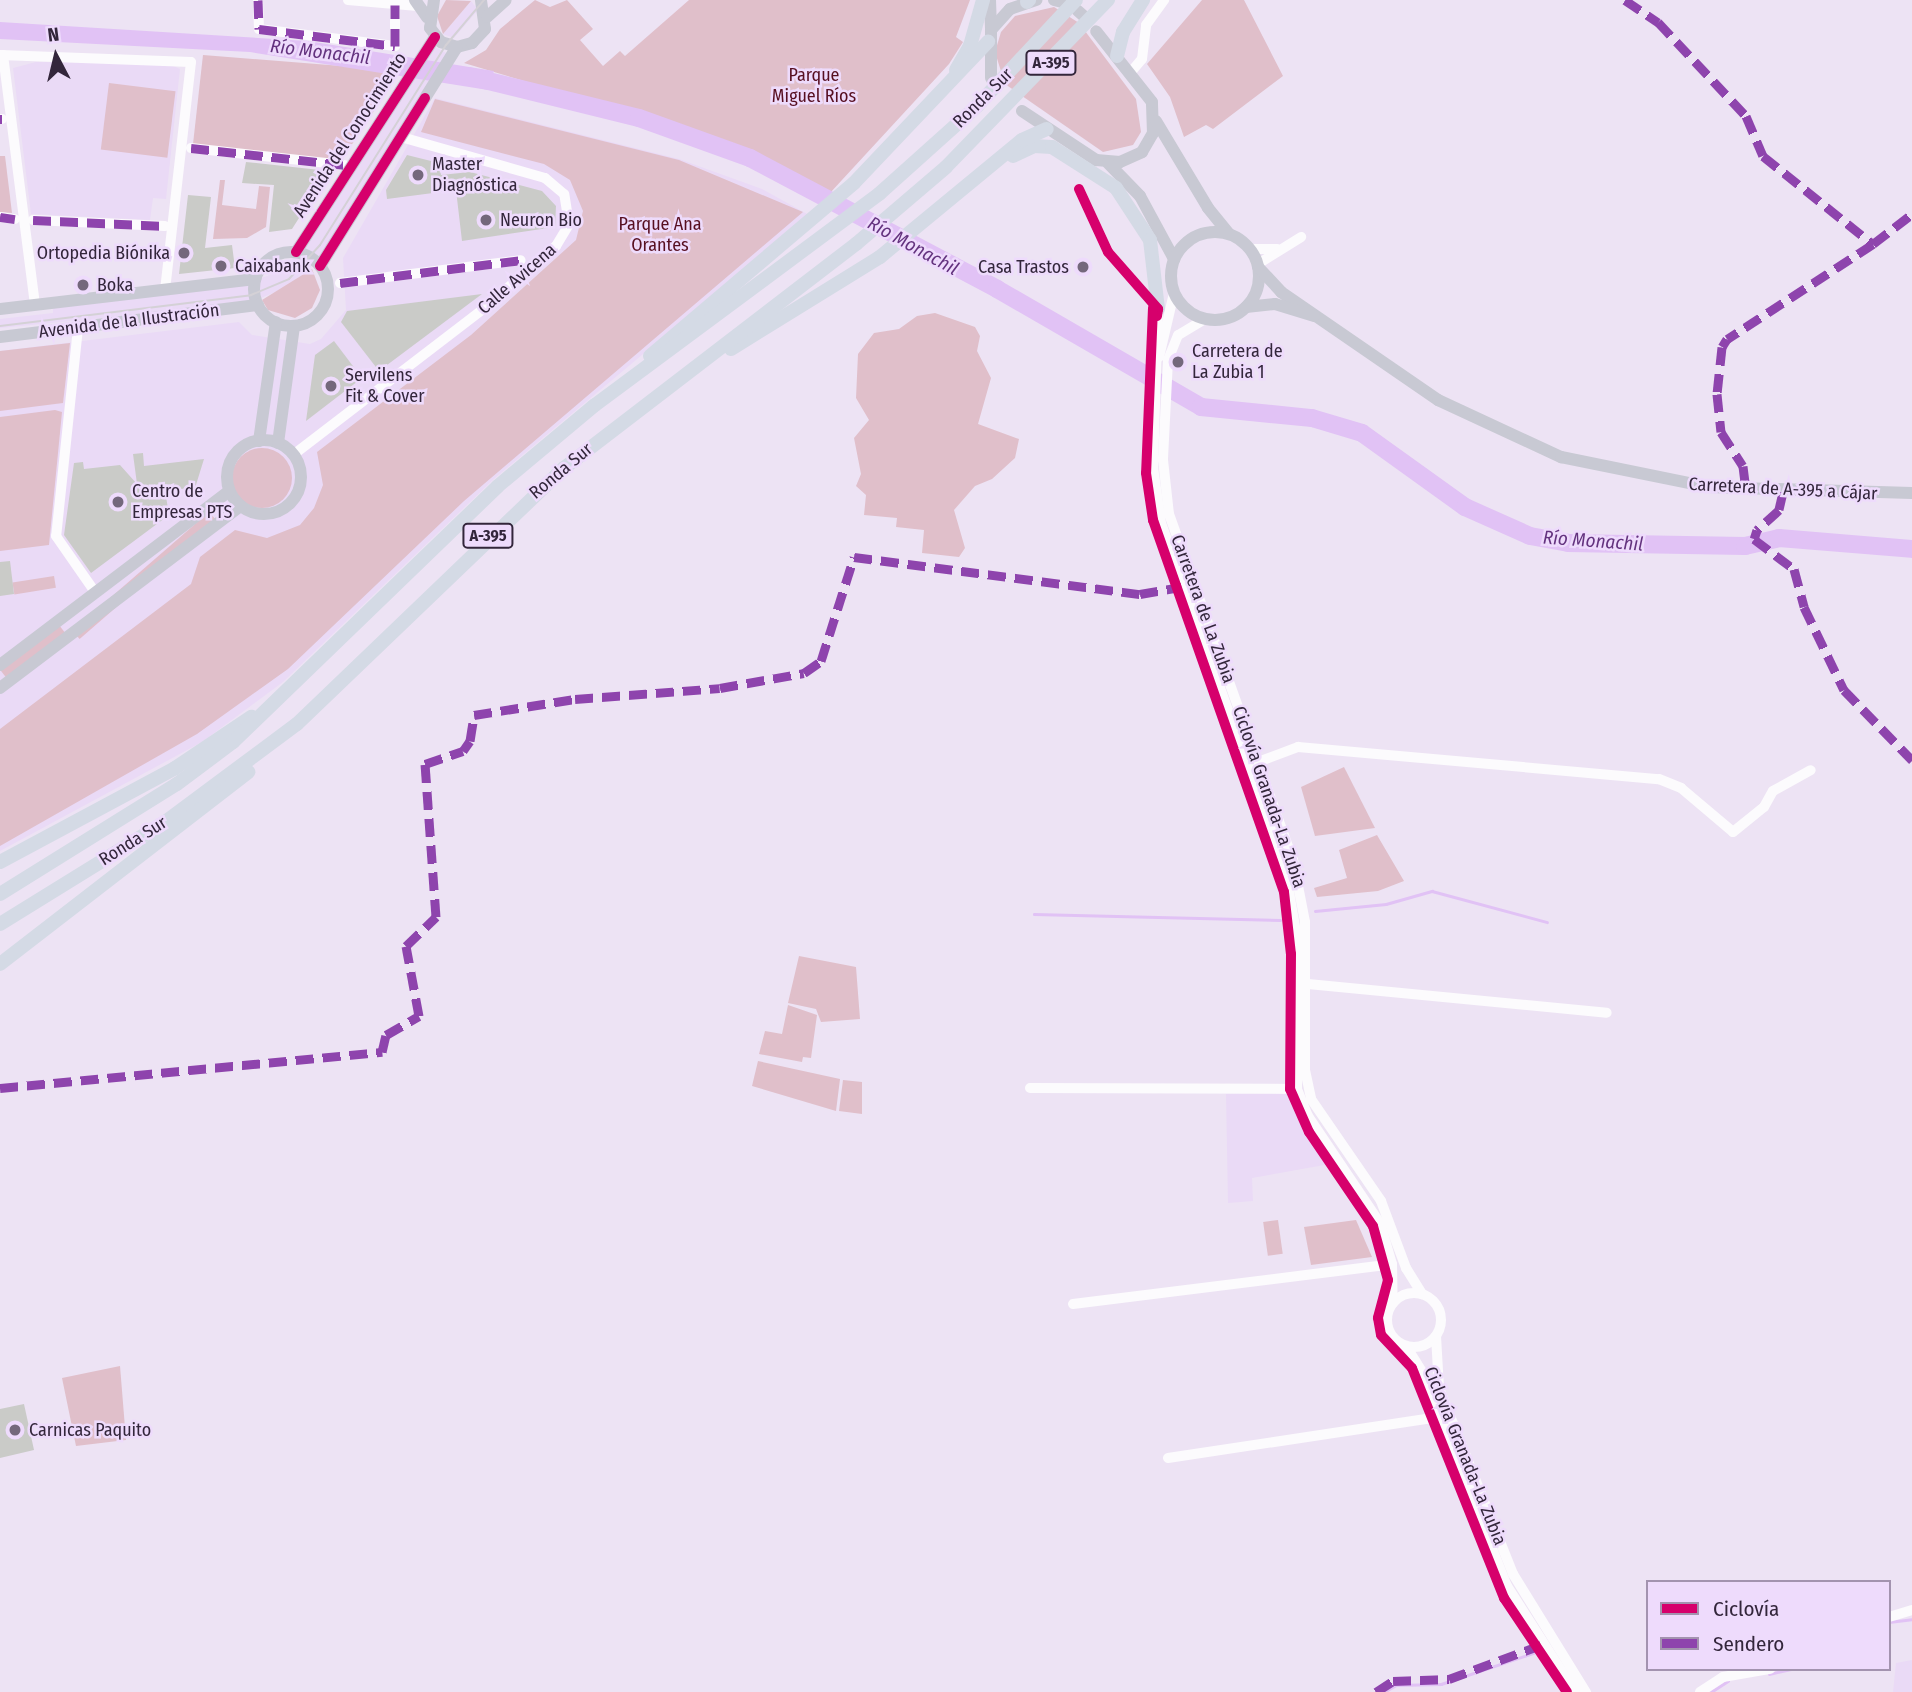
<!DOCTYPE html>
<html>
<head>
<meta charset="utf-8">
<style>
	body { margin:0 }
	#map { position:relative; width:1912px; height:1692px; overflow:hidden; background:#ede3f4; font-family:"Fira Sans Condensed",sans-serif }
	div>[style] { position:absolute }
	[style*='--x'] { left:calc(var(--x)*1px); top:calc(var(--y)*1px); width:calc(var(--w)*1px); rotate:calc(var(--a)*1deg) }
	.built>* { inset:0; background:#eadaf6 }
	.green>* { inset:0; background:#e0bfca; transform-origin:0 0 }
	.round { border-radius:50% }
	.water>* { inset:0; background:#e1c2f5 }
	.stream>* { height:2.5px; margin:-1.25px; padding:0 1.25px; transform-origin:1.25px; border-radius:1.25px; background:#e1c2f5 }
	.river>* { height:18px; margin:-9px; padding:0 9px; transform-origin:9px; border-radius:9px; background:#e1c2f5 }
	.building>* { inset:0; background:#cacbc8 }
	.minor>* { height:10px; margin:-5px; padding:0 5px; transform-origin:5px; border-radius:5px; background:#fcfbfd }
	.minor>.ring { margin:-5px; padding:0; box-sizing:content-box; background:none; border:10px solid #fcfbfd; border-radius:50% }
	.major>* { height:12px; margin:-6px; padding:0 6px; transform-origin:6px; border-radius:6px; background:#c8c9d3 }
	.major>.ring { margin:-6px; padding:0; box-sizing:content-box; background:none; border:12px solid #c8c9d3; border-radius:50% }
	.highway>* { height:14px; margin:-7px; padding:0 7px; transform-origin:7px; border-radius:7px; background:#d4dae5 }
	.tram>* { height:2px; margin:-1px; padding:0 1px; transform-origin:1px; border-radius:1px; background:#d4d1d6 }
	.quiet>* { height:9px; margin-top:-4.5px; transform-origin:0; background:repeating-linear-gradient(90deg,#8e44ad 0 18px,transparent 0 27px) }
	.cycleway>* { height:10px; margin:-5px; padding:0 5px; transform-origin:5px; border-radius:5px; background:#d6006c }
	.dots>* { width:19px; height:19px; translate:-50% -50%; box-sizing:border-box; border:4px solid #eedbfc; border-radius:50% }
	span { translate:-50% -50%; white-space:nowrap; text-align:center; line-height:1.15; -webkit-text-stroke:5px #eedbfc; paint-order:stroke }
	.shield-label span { padding:2px 5px; background:#eedbfc; border:2px solid; border-radius:5px; -webkit-text-stroke-width:0 }
	.shield-label { font-size:16px; color:#33263b; font-weight:700 }
	.park-label { font-size:18px; color:#570f21 }
	.street-label { font-size:18px; color:#33263b }
	.poi-label { font-size:18px; color:#33263b }
	.left { translate:0 -50%; text-align:left }
	.right { translate:-100% -50%; text-align:right }
	.water-label { font-size:19px; color:#64337f; font-style:italic }
	.legend { position:absolute; left:1646px; top:1580px; width:245px; height:91px; box-sizing:border-box; background:#eedbfc; border:2px solid #a393af; margin:0; padding:9px 12px; list-style:none; font-size:21px; color:#33263b }
	.legend li { display:flex; align-items:center; gap:14px; height:35px }
	.legend b { width:35px; border:2px solid #a393af }
	.north { position:absolute; left:21px; top:21px; width:70px; height:70px; -webkit-text-stroke:5px #eedbfc; paint-order:stroke; rotate:353deg; font-size:19px; font-weight:700; line-height:28px; text-align:center; color:#33263b }
	.north::after { content:''; display:block; margin:auto; width:24px; height:32px; background:#33263b; clip-path:polygon(50% 0,100% 100%,50% 72%,0 100%) }
</style>
</head>
<body>
<div id="map">
	<div class="built">
		<div style="clip-path:polygon(471px 1px,478px 10px,454px 38px,443px 34px)"></div>
		<div style="clip-path:polygon(433px 46px,448px 54px,321px 257px,294px 284px,247px 304px,0 328px,0 319px,53px 313px,53px 308px,244px 285px,280px 271px,305px 247px)"></div>
		<div style="clip-path:polygon(36px 62px,167px 63px,180px 69px,166px 199px,153px 198px,150px 220px,31px 214px,13px 68px)"></div>
		<div style="clip-path:polygon(435px 98px,679px 159px,762px 189px,809px 215px,494px 479px,283px 682px,202px 742px,0 851px,0 351px,239px 322px,252px 335px,310px 344px,321px 339px,346px 310px,343px 258px)"></div>
		<div style="clip-path:polygon(1288px 1093px,1305px 1131px,1330px 1164px,1252px 1178px,1253px 1201px,1228px 1203px,1226px 1094px)"></div>
		<div style="clip-path:polygon(1912px 1660px,1912px 1692px,1893px 1692px,1896px 1663px)"></div>
	</div>
	<div class="green">
		<div style="clip-path:polygon(446px 0,471px 1px,443px 34px,437px 16px)"></div>
		<div style="clip-path:polygon(535px 0,550px 7px,567px 0,593px 29px,580px 40px,603px 66px,620px 51px,625px 56px,689px 0,970px 0,956px 37px,963px 42px,949px 64px,830px 193px,688px 130px,464px 63px,486px 50px,500px 29px)"></div>
		<div style="clip-path:polygon(1202px 0,1244px 0,1283px 76px,1213px 129px,1206px 125px,1184px 137px,1170px 97px,1147px 64px)"></div>
		<div style="clip-path:polygon(1054px 7px,1079px 23px,1136px 99px,1141px 132px,1133px 145px,1103px 152px,1005px 84px,995px 52px,1001px 32px,1015px 16px)"></div>
		<div style="clip-path:polygon(203px 55px,354px 67px,399px 73px,341px 161px,193px 144px)"></div>
		<div style="left:109px;top:83px;width:67px;height:67px;rotate:7deg"></div>
		<div style="clip-path:polygon(435px 99px,679px 160px,803px 212px,464px 501px,288px 669px,197px 734px,0 846px,0 729px,191px 584px,200px 557px,235px 530px,267px 538px,300px 525px,314px 508px,323px 485px,317px 452px,471px 335px,576px 240px,583px 211px,570px 180px,544px 164px,421px 132px)"></div>
		<div style="clip-path:polygon(0 156px,5px 156px,12px 213px,0 212px)"></div>
		<div style="clip-path:polygon(220px 180px,225px 180px,222px 205px,256px 209px,259px 186px,270px 187px,266px 227px,247px 238px,213px 239px)"></div>
		<div style="clip-path:polygon(312px 269px,320px 290px,312px 308px,295px 318px,268px 310px,262px 300px)"></div>
		<div style="clip-path:polygon(935px 313px,975px 327px,980px 336px,977px 351px,991px 378px,978px 424px,1019px 439px,1015px 458px,992px 479px,975px 486px,954px 510px,965px 548px,959px 557px,922px 553px,924px 530px,896px 527px,897px 518px,864px 515px,866px 495px,856px 486px,861px 474px,854px 438px,869px 420px,856px 398px,858px 354px,874px 333px,899px 329px,917px 316px)"></div>
		<div style="clip-path:polygon(70px 343px,63px 403px,0 411px,0 351px)"></div>
		<div style="clip-path:polygon(55px 410px,62px 412px,49px 545px,0 551px,0 417px)"></div>
		<div class="round" style="left:232px;top:448px;width:60px;height:60px"></div>
		<div style="left:209px;top:512px;width:11px;height:181px;rotate:49deg"></div>
		<div style="left:54px;top:576px;width:12px;height:42px;rotate:81deg"></div>
		<div style="left:59px;top:625px;width:11px;height:74px;rotate:52deg"></div>
		<div style="clip-path:polygon(1344px 767px,1375px 828px,1315px 836px,1301px 787px)"></div>
		<div style="clip-path:polygon(1377px 835px,1404px 881px,1378px 891px,1317px 897px,1314px 888px,1347px 878px,1339px 850px)"></div>
		<div style="clip-path:polygon(799px 956px,856px 967px,860px 1019px,821px 1022px,816px 1009px,788px 1003px)"></div>
		<div style="clip-path:polygon(788px 1005px,817px 1015px,811px 1058px,803px 1057px,802px 1062px,759px 1054px,765px 1031px,782px 1034px)"></div>
		<div style="clip-path:polygon(758px 1061px,840px 1079px,836px 1111px,752px 1086px)"></div>
		<div style="clip-path:polygon(843px 1080px,862px 1082px,862px 1114px,839px 1111px)"></div>
		<div style="left:1278px;top:1220px;width:34px;height:15px;rotate:82deg"></div>
		<div style="clip-path:polygon(1356px 1220px,1372px 1257px,1311px 1265px,1304px 1227px)"></div>
		<div style="clip-path:polygon(120px 1366px,126px 1440px,76px 1446px,62px 1378px)"></div>
	</div>
	<div class="water">
		<div style="clip-path:polygon(0 22px,308px 41px,494px 71px,488px 90px,250px 52px,0 39px)"></div>
	</div>
	<div class="stream">
		<div style="--x:1315;--y:911;--w:71;--a:-5.6"></div>
		<div style="--x:1386;--y:904;--w:48;--a:-15.8"></div>
		<div style="--x:1432;--y:891;--w:119;--a:15.1"></div>
		<div style="--x:1034;--y:914;--w:246;--a:1.4"></div>
		<div style="--x:1889;--y:1622;--w:23;--a:-7"></div>
		<div style="--x:1769;--y:1674;--w:22;--a:-13"></div>
		<div style="--x:1384;--y:1692;--w:14;--a:-30"></div>
		<div style="--x:1396;--y:1685;--w:45;--a:-1.3"></div>
		<div style="--x:1441;--y:1684;--w:97;--a:-18.6"></div>
		<div style="--x:1711;--y:1692;--w:20;--a:-33"></div>
	</div>
	<div class="river">
		<div style="--x:468;--y:76;--w:176;--a:13.8"></div>
		<div style="--x:639;--y:118;--w:118;--a:19.8"></div>
		<div style="--x:750;--y:158;--w:280;--a:27.9"></div>
		<div style="--x:997;--y:289;--w:236;--a:30"></div>
		<div style="--x:1201;--y:407;--w:112;--a:5.7"></div>
		<div style="--x:1312;--y:418;--w:52;--a:16.7"></div>
		<div style="--x:1362;--y:433;--w:127;--a:35.7"></div>
		<div style="--x:1465;--y:507;--w:71;--a:24"></div>
		<div style="--x:1530;--y:536;--w:39;--a:10"></div>
		<div style="--x:1568;--y:543;--w:177;--a:1"></div>
		<div style="--x:1745;--y:546;--w:35;--a:-13"></div>
		<div style="--x:1779;--y:538;--w:133;--a:4.7"></div>
	</div>
	<div class="building">
		<div style="clip-path:polygon(407px 155px,439px 163px,441px 175px,470px 172px,542px 191px,556px 206px,555px 227px,462px 241px,456px 190px,387px 199px,386px 190px)"></div>
		<div style="clip-path:polygon(246px 162px,329px 171px,292px 229px,269px 232px,274px 185px,242px 183px)"></div>
		<div style="clip-path:polygon(188px 195px,211px 197px,205px 248px,232px 245px,235px 268px,179px 274px)"></div>
		<div style="clip-path:polygon(482px 294px,379px 371px,341px 322px,347px 311px)"></div>
		<div style="clip-path:polygon(334px 341px,362px 378px,306px 421px,315px 355px)"></div>
		<div style="clip-path:polygon(143px 453px,144px 466px,204px 459px,195px 488px,165px 490px,169px 515px,91px 573px,64px 535px,74px 463px,83px 462px,84px 469px,120px 465px,137px 484px,133px 454px)"></div>
		<div style="clip-path:polygon(10px 561px,14px 594px,0 596px,0 562px)"></div>
		<div style="clip-path:polygon(24px 1404px,34px 1450px,0 1458px,0 1409px)"></div>
	</div>
	<div class="minor">
		<div style="--x:258;--y:0;--w:29;--a:88"></div>
		<div style="--x:259;--y:29;--w:137;--a:7.1"></div>
		<div style="--x:395;--y:46;--w:41;--a:-90"></div>
		<div style="--x:348;--y:0;--w:70;--a:4.9"></div>
		<div style="--x:0;--y:55;--w:191;--a:2.1"></div>
		<div style="--x:191;--y:62;--w:229;--a:96.5"></div>
		<div style="--x:3;--y:55;--w:252;--a:82.7"></div>
		<div style="--x:1131;--y:72;--w:17;--a:-50"></div>
		<div style="--x:1142;--y:59;--w:34;--a:-83"></div>
		<div style="--x:1146;--y:25;--w:31;--a:-54"></div>
		<div style="--x:0;--y:119;--w:2;--a:0"></div>
		<div style="--x:191;--y:148;--w:154;--a:6.3"></div>
		<div style="--x:1079;--y:189;--w:69;--a:65.3"></div>
		<div style="--x:1108;--y:252;--w:76;--a:48.7"></div>
		<div style="--x:1158;--y:309;--w:158;--a:91.8"></div>
		<div style="--x:1153;--y:467;--w:57;--a:81.9"></div>
		<div style="--x:1161;--y:523;--w:368;--a:70.3"></div>
		<div style="--x:1285;--y:869;--w:70;--a:80.1"></div>
		<div style="--x:1297;--y:938;--w:151;--a:90"></div>
		<div style="--x:1297;--y:1089;--w:29;--a:68"></div>
		<div style="--x:1308;--y:1116;--w:129;--a:56.1"></div>
		<div style="--x:1380;--y:1223;--w:43;--a:73.7"></div>
		<div style="--x:1392;--y:1264;--w:39;--a:89"></div>
		<div style="--x:0;--y:217;--w:15;--a:8"></div>
		<div style="--x:33;--y:220;--w:132;--a:2.6"></div>
		<div style="--x:1250;--y:249;--w:27;--a:0"></div>
		<div style="--x:1258;--y:264;--w:51;--a:-32.1"></div>
		<div style="--x:340;--y:283;--w:182;--a:-7.2"></div>
		<div style="--x:1205;--y:319;--w:31;--a:149"></div>
		<div style="--x:1178;--y:335;--w:27;--a:112"></div>
		<div style="--x:1168;--y:360;--w:100;--a:92.9"></div>
		<div style="--x:1163;--y:460;--w:54;--a:83.7"></div>
		<div style="--x:1169;--y:514;--w:368;--a:70.3"></div>
		<div style="--x:1293;--y:860;--w:63;--a:79"></div>
		<div style="--x:1305;--y:922;--w:148;--a:90"></div>
		<div style="--x:1305;--y:1070;--w:30;--a:78"></div>
		<div style="--x:1311;--y:1099;--w:124;--a:55.5"></div>
		<div style="--x:1381;--y:1201;--w:72;--a:69.5"></div>
		<div style="--x:1406;--y:1268;--w:31;--a:58"></div>
		<div style="--x:78;--y:328;--w:209;--a:96"></div>
		<div style="--x:56;--y:536;--w:68;--a:55.1"></div>
		<div style="--x:1159;--y:357;--w:66;--a:-76.8"></div>
		<div style="--x:293;--y:455;--w:238;--a:-37.5"></div>
		<div style="--x:482;--y:310;--w:98;--a:-40.9"></div>
		<div style="--x:556;--y:246;--w:26;--a:-59"></div>
		<div style="--x:569;--y:224;--w:30;--a:-99"></div>
		<div style="--x:564;--y:194;--w:25;--a:-140"></div>
		<div style="--x:545;--y:178;--w:150;--a:-164.1"></div>
		<div style="--x:1258;--y:762;--w:43;--a:-20.6"></div>
		<div style="--x:1298;--y:747;--w:362;--a:5.1"></div>
		<div style="--x:1659;--y:779;--w:24;--a:22"></div>
		<div style="--x:1681;--y:788;--w:68;--a:40.2"></div>
		<div style="--x:1733;--y:832;--w:40;--a:-39"></div>
		<div style="--x:1764;--y:807;--w:18;--a:-61"></div>
		<div style="--x:1773;--y:791;--w:43;--a:-28.9"></div>
		<div style="--x:1308;--y:984;--w:300;--a:5.5"></div>
		<div style="--x:1030;--y:1088;--w:267;--a:0.2"></div>
		<div class="ring" style="left:1387px;top:1293px;width:44px;height:44px"></div>
		<div style="--x:1073;--y:1304;--w:321;--a:-7.1"></div>
		<div style="--x:1436;--y:1336;--w:52;--a:86.7"></div>
		<div style="--x:1439;--y:1388;--w:200;--a:68.3"></div>
		<div style="--x:1513;--y:1574;--w:139;--a:58.3"></div>
		<div style="--x:1406;--y:1346;--w:32;--a:58"></div>
		<div style="--x:1423;--y:1373;--w:229;--a:68.5"></div>
		<div style="--x:1507;--y:1586;--w:126;--a:57.3"></div>
		<div style="--x:1168;--y:1458;--w:274;--a:-8.6"></div>
		<div style="--x:1889;--y:1617;--w:24;--a:-17"></div>
		<div style="--x:1700;--y:1692;--w:27;--a:-33"></div>
		<div style="--x:1723;--y:1677;--w:48;--a:-9.7"></div>
	</div>
	<div class="major">
		<div style="--x:415;--y:0;--w:21;--a:55"></div>
		<div style="--x:434;--y:0;--w:28;--a:98"></div>
		<div style="--x:430;--y:28;--w:18;--a:52"></div>
		<div style="--x:441;--y:42;--w:17;--a:17"></div>
		<div style="--x:457;--y:47;--w:16;--a:-15"></div>
		<div style="--x:472;--y:43;--w:19;--a:-47"></div>
		<div style="--x:485;--y:29;--w:29;--a:-98"></div>
		<div style="--x:990;--y:0;--w:30;--a:88"></div>
		<div style="--x:1054;--y:0;--w:8;--a:14"></div>
		<div style="--x:1078;--y:11;--w:9;--a:41"></div>
		<div style="--x:487;--y:17;--w:25;--a:-42"></div>
		<div style="--x:991;--y:78;--w:48;--a:-90"></div>
		<div style="--x:991;--y:30;--w:28;--a:-48"></div>
		<div style="--x:1010;--y:9;--w:28;--a:-19"></div>
		<div style="--x:1022;--y:111;--w:89;--a:33.5"></div>
		<div style="--x:1096;--y:160;--w:24;--a:5"></div>
		<div style="--x:1120;--y:162;--w:24;--a:-24"></div>
		<div style="--x:1142;--y:152;--w:22;--a:-60"></div>
		<div style="--x:1153;--y:133;--w:31;--a:-92"></div>
		<div style="--x:1152;--y:102;--w:90;--a:-128.3"></div>
		<div style="--x:1156;--y:121;--w:101;--a:59.1"></div>
		<div style="--x:1208;--y:208;--w:33;--a:51"></div>
		<div style="--x:1108;--y:163;--w:46;--a:45.9"></div>
		<div style="--x:1140;--y:196;--w:72;--a:61.6"></div>
		<div class="ring" style="left:1171px;top:232px;width:76px;height:76px"></div>
		<div style="--x:296;--y:252;--w:256;--a:-57.1"></div>
		<div class="ring" style="left:254px;top:252px;width:62px;height:62px"></div>
		<div style="--x:320;--y:266;--w:258;--a:-58"></div>
		<div style="--x:1258;--y:267;--w:34;--a:47"></div>
		<div style="--x:1281;--y:292;--w:191;--a:34.5"></div>
		<div style="--x:1438;--y:400;--w:136;--a:24.9"></div>
		<div style="--x:1561;--y:457;--w:150;--a:11.5"></div>
		<div style="--x:1708;--y:487;--w:204;--a:1.7"></div>
		<div style="--x:1246;--y:307;--w:29;--a:-6"></div>
		<div style="--x:1275;--y:304;--w:41;--a:17.1"></div>
		<div style="--x:0;--y:309;--w:257;--a:-6.7"></div>
		<div style="--x:0;--y:337;--w:260;--a:-7.1"></div>
		<div class="ring" style="left:227px;top:440px;width:62px;height:62px"></div>
		<div style="--x:259;--y:441;--w:120;--a:-81.9"></div>
		<div style="--x:278;--y:443;--w:118;--a:-82.2"></div>
		<div style="--x:0;--y:665;--w:288;--a:-37.2"></div>
		<div style="--x:0;--y:688;--w:302;--a:-37.1"></div>
	</div>
	<div class="highway">
		<div style="--x:1027;--y:2;--w:3;--a:-45"></div>
		<div style="--x:1117;--y:56;--w:25;--a:-76"></div>
		<div style="--x:1123;--y:32;--w:38;--a:-58"></div>
		<div style="--x:956;--y:70;--w:28;--a:-60"></div>
		<div style="--x:970;--y:46;--w:48;--a:-74.2"></div>
		<div style="--x:1013;--y:156;--w:23;--a:-25"></div>
		<div style="--x:1034;--y:146;--w:18;--a:3"></div>
		<div style="--x:1052;--y:147;--w:76;--a:32.6"></div>
		<div style="--x:1116;--y:188;--w:62;--a:56.8"></div>
		<div style="--x:1150;--y:240;--w:69;--a:83.4"></div>
		<div style="--x:731;--y:349;--w:175;--a:-31.7"></div>
		<div style="--x:880;--y:257;--w:184;--a:-39.5"></div>
		<div style="--x:1022;--y:140;--w:27;--a:-24"></div>
		<div style="--x:650;--y:356;--w:267;--a:-40.3"></div>
		<div style="--x:854;--y:183;--w:195;--a:-46.5"></div>
		<div style="--x:0;--y:862;--w:199;--a:-28.2"></div>
		<div style="--x:175;--y:768;--w:92;--a:-33.9"></div>
		<div style="--x:0;--y:894;--w:208;--a:-31.9"></div>
		<div style="--x:177;--y:784;--w:70;--a:-36.9"></div>
		<div style="--x:233;--y:742;--w:368;--a:-44"></div>
		<div style="--x:498;--y:486;--w:126;--a:-39.9"></div>
		<div style="--x:595;--y:405;--w:354;--a:-36.6"></div>
		<div style="--x:879;--y:194;--w:132;--a:-41.9"></div>
		<div style="--x:977;--y:106;--w:145;--a:-47"></div>
		<div style="--x:0;--y:924;--w:194;--a:-31.7"></div>
		<div style="--x:165;--y:822;--w:164;--a:-36.6"></div>
		<div style="--x:297;--y:724;--w:370;--a:-43.8"></div>
		<div style="--x:564;--y:468;--w:368;--a:-37.5"></div>
		<div style="--x:856;--y:244;--w:118;--a:-40.5"></div>
		<div style="--x:946;--y:167;--w:233;--a:-45.9"></div>
		<div style="--x:0;--y:964;--w:314;--a:-37.7"></div>
	</div>
	<div class="tram">
		<div style="--x:0;--y:326;--w:253;--a:-7"></div>
		<div style="--x:251;--y:295;--w:41;--a:-22.8"></div>
		<div style="--x:289;--y:279;--w:46;--a:-47.6"></div>
		<div style="--x:320;--y:245;--w:236;--a:-57.8"></div>
		<div style="--x:446;--y:45;--w:59;--a:-49.8"></div>
	</div>
	<div class="quiet">
		<div style="--x:258;--y:0;--w:29;--a:88"></div>
		<div style="--x:259;--y:29;--w:137;--a:7.1"></div>
		<div style="--x:395;--y:46;--w:41;--a:-90"></div>
		<div style="--x:1625;--y:0;--w:40;--a:34"></div>
		<div style="--x:1658;--y:22;--w:129;--a:46.9"></div>
		<div style="--x:1746;--y:116;--w:43;--a:67"></div>
		<div style="--x:1763;--y:156;--w:141;--a:38.7"></div>
		<div style="--x:1873;--y:244;--w:174;--a:146.9"></div>
		<div style="--x:1727;--y:339;--w:9;--a:122"></div>
		<div style="--x:1722;--y:347;--w:47;--a:96.1"></div>
		<div style="--x:1717;--y:394;--w:38;--a:84"></div>
		<div style="--x:1721;--y:432;--w:40;--a:57.1"></div>
		<div style="--x:1743;--y:466;--w:24;--a:83"></div>
		<div style="--x:0;--y:119;--w:2;--a:0"></div>
		<div style="--x:191;--y:148;--w:154;--a:6.3"></div>
		<div style="--x:0;--y:217;--w:15;--a:8"></div>
		<div style="--x:33;--y:220;--w:132;--a:2.6"></div>
		<div style="--x:1873;--y:244;--w:49;--a:-37.6"></div>
		<div style="--x:340;--y:283;--w:182;--a:-7.2"></div>
		<div style="--x:1783;--y:492;--w:18;--a:103"></div>
		<div style="--x:1779;--y:510;--w:30;--a:138"></div>
		<div style="--x:1757;--y:530;--w:9;--a:108"></div>
		<div style="--x:1754;--y:539;--w:50;--a:36.9"></div>
		<div style="--x:1794;--y:569;--w:39;--a:75"></div>
		<div style="--x:1804;--y:607;--w:92;--a:64.3"></div>
		<div style="--x:1844;--y:690;--w:98;--a:45.8"></div>
		<div style="--x:0;--y:1088;--w:384;--a:-5.4"></div>
		<div style="--x:382;--y:1052;--w:17;--a:-77"></div>
		<div style="--x:386;--y:1035;--w:38;--a:-30"></div>
		<div style="--x:419;--y:1016;--w:71;--a:-100.5"></div>
		<div style="--x:406;--y:946;--w:42;--a:-44"></div>
		<div style="--x:436;--y:917;--w:153;--a:-94.1"></div>
		<div style="--x:425;--y:764;--w:40;--a:-18.9"></div>
		<div style="--x:463;--y:751;--w:12;--a:-55"></div>
		<div style="--x:470;--y:741;--w:26;--a:-81"></div>
		<div style="--x:474;--y:715;--w:102;--a:-9"></div>
		<div style="--x:575;--y:699;--w:145;--a:-4.3"></div>
		<div style="--x:720;--y:688;--w:85;--a:-10.1"></div>
		<div style="--x:804;--y:673;--w:21;--a:-35"></div>
		<div style="--x:821;--y:661;--w:109;--a:-72.4"></div>
		<div style="--x:854;--y:557;--w:288;--a:7.4"></div>
		<div style="--x:1140;--y:594;--w:42;--a:-9.7"></div>
		<div style="--x:1376;--y:1692;--w:20;--a:-33"></div>
		<div style="--x:1393;--y:1681;--w:56;--a:-2"></div>
		<div style="--x:1449;--y:1679;--w:98;--a:-20.3"></div>
	</div>
	<div class="cycleway">
		<div style="--x:1079;--y:189;--w:69;--a:65.3"></div>
		<div style="--x:1108;--y:252;--w:76;--a:48.7"></div>
		<div style="--x:1158;--y:309;--w:7;--a:98"></div>
		<div style="--x:296;--y:252;--w:256;--a:-57.1"></div>
		<div style="--x:320;--y:266;--w:198;--a:-58"></div>
		<div style="--x:1153;--y:308;--w:165;--a:92.4"></div>
		<div style="--x:1146;--y:473;--w:48;--a:81.5"></div>
		<div style="--x:1153;--y:520;--w:394;--a:70.6"></div>
		<div style="--x:1284;--y:892;--w:62;--a:83.6"></div>
		<div style="--x:1291;--y:954;--w:135;--a:90.4"></div>
		<div style="--x:1290;--y:1089;--w:47;--a:66.2"></div>
		<div style="--x:1309;--y:1132;--w:114;--a:55.8"></div>
		<div style="--x:1373;--y:1226;--w:56;--a:74.5"></div>
		<div style="--x:1388;--y:1280;--w:39;--a:105"></div>
		<div style="--x:1378;--y:1318;--w:17;--a:80"></div>
		<div style="--x:1381;--y:1335;--w:45;--a:46.8"></div>
		<div style="--x:1412;--y:1368;--w:248;--a:68.2"></div>
		<div style="--x:1504;--y:1598;--w:113;--a:56.2"></div>
	</div>
	<div class="dots">
		<div style="left:418px;top:175px;background:#74687c"></div>
		<div style="left:486px;top:220px;background:#74687c"></div>
		<div style="left:184px;top:253px;background:#74687c"></div>
		<div style="left:221px;top:266px;background:#74687c"></div>
		<div style="left:1083px;top:267px;background:#74687c"></div>
		<div style="left:83px;top:285px;background:#74687c"></div>
		<div style="left:1178px;top:362px;background:#74687c"></div>
		<div style="left:331px;top:386px;background:#74687c"></div>
		<div style="left:118px;top:502px;background:#74687c"></div>
		<div style="left:15px;top:1430px;background:#74687c"></div>
	</div>
	<div class="shield-label">
		<span style="left:1051px;top:63px">A-395</span>
		<span style="left:488px;top:536px">A-395</span>
	</div>
	<div class="park-label">
		<span style="left:814px;top:86px">Parque<br>Miguel Ríos</span>
		<span style="left:660px;top:235px">Parque Ana<br>Orantes</span>
	</div>
	<div class="street-label">
		<span style="left:983px;top:98px;rotate:-45deg">Ronda Sur</span>
		<span style="left:350px;top:135px;rotate:-57deg">Avenida del Conocimiento</span>
		<span style="left:517px;top:279px;rotate:-41deg">Calle Avicena</span>
		<span style="left:129px;top:321px;rotate:-7deg">Avenida de la Ilustración</span>
		<span style="left:561px;top:471px;rotate:-40deg">Ronda Sur</span>
		<span style="left:1783px;top:489px;rotate:3deg">Carretera de A-395 a Cájar</span>
		<span style="left:1203px;top:609px;rotate:70deg">Carretera de La Zubia</span>
		<span style="left:1269px;top:797px;rotate:71deg">Ciclovía Granada-La Zubia</span>
		<span style="left:133px;top:841px;rotate:-32deg">Ronda Sur</span>
		<span style="left:1465px;top:1456px;rotate:68deg">Ciclovía Granada-La Zubia</span>
	</div>
	<div class="poi-label">
		<span class="left" style="left:432px;top:175px">Master<br>Diagnóstica</span>
		<span class="left" style="left:500px;top:220px">Neuron Bio</span>
		<span class="right" style="left:170px;top:253px">Ortopedia Biónika</span>
		<span class="left" style="left:235px;top:266px">Caixabank</span>
		<span class="right" style="left:1069px;top:267px">Casa Trastos</span>
		<span class="left" style="left:97px;top:285px">Boka</span>
		<span class="left" style="left:1192px;top:362px">Carretera de<br>La Zubia 1</span>
		<span class="left" style="left:345px;top:386px">Servilens<br>Fit &amp; Cover</span>
		<span class="left" style="left:132px;top:502px">Centro de<br>Empresas PTS</span>
		<span class="left" style="left:29px;top:1430px">Carnicas Paquito</span>
	</div>
	<div class="water-label">
		<span style="left:320px;top:52px;rotate:7deg">Río Monachil</span>
		<span style="left:913px;top:246px;rotate:29deg">Río Monachil</span>
		<span style="left:1593px;top:541px;rotate:4deg">Río Monachil</span>
	</div>
	<ul class="legend">
	<li><b style="height:9px;background:#d6006c"></b>Ciclovía</li>
	<li><b style="height:9px;background:#8e44ad"></b>Sendero</li>
	</ul>
	<div class="north">N</div>
</div>
</body>
</html>
